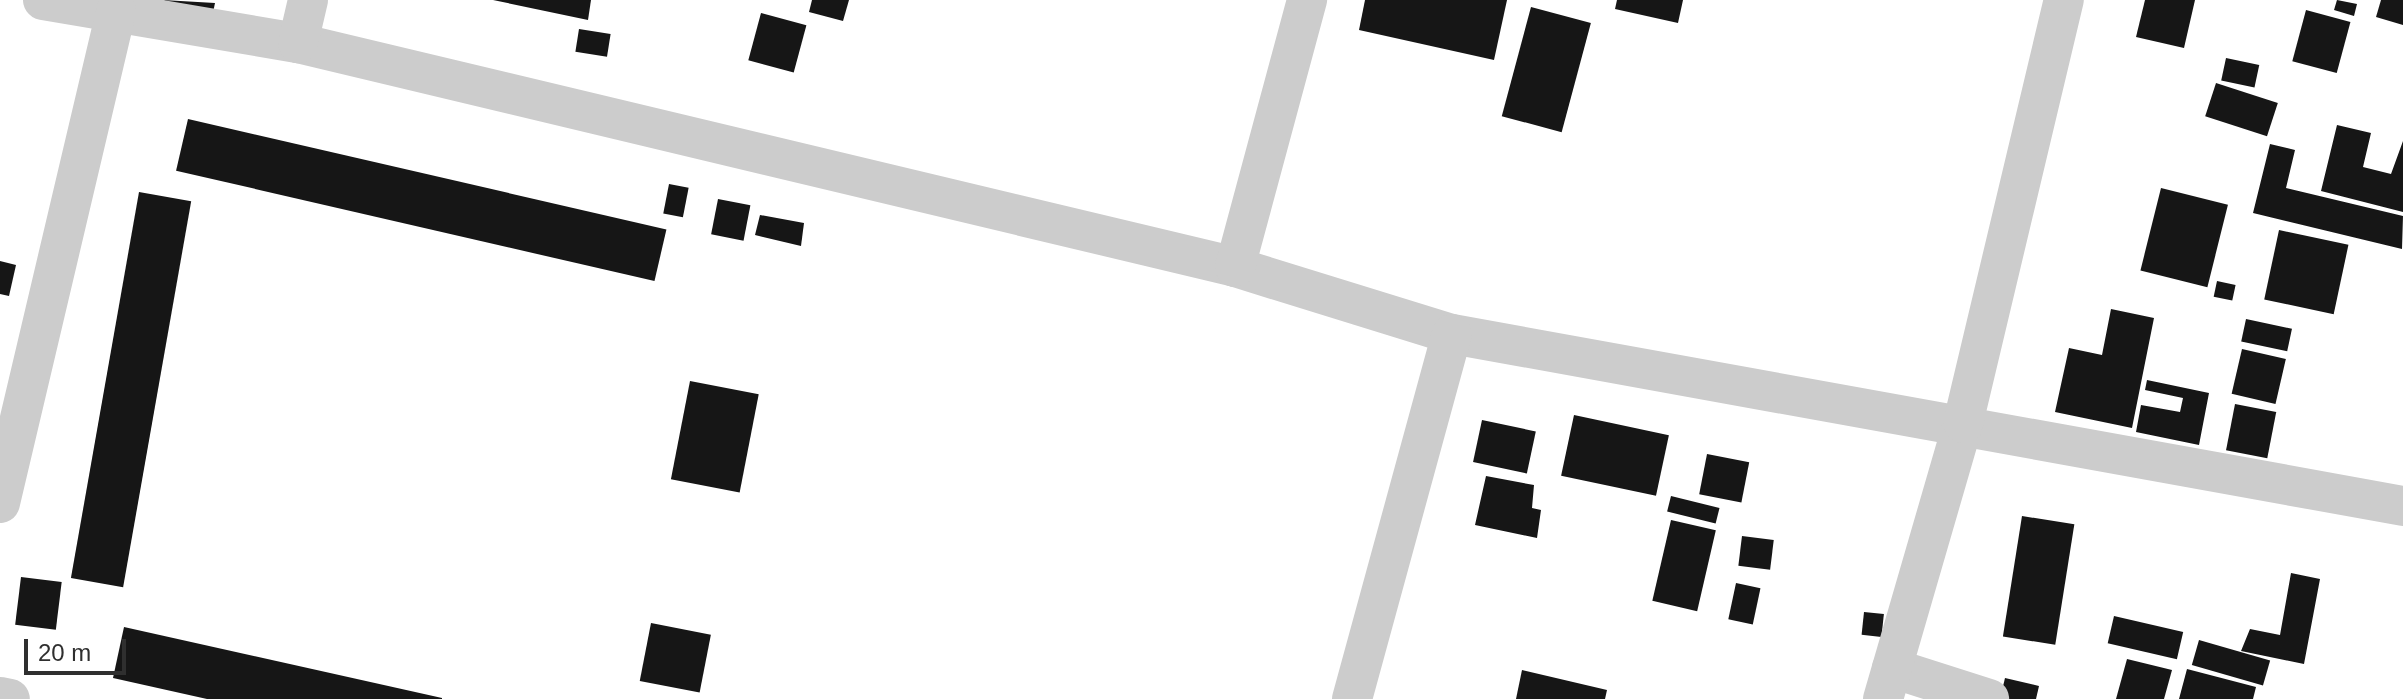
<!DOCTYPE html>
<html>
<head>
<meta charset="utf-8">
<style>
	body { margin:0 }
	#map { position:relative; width:2403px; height:699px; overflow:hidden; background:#fff; font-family:Arial,sans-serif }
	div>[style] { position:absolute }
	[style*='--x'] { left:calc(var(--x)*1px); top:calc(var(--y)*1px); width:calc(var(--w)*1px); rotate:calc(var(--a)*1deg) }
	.building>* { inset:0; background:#161616; transform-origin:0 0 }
	.minor>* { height:40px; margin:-20px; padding:0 20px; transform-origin:20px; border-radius:20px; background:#ccc }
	span { translate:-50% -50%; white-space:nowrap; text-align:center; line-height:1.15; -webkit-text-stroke:8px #fff; paint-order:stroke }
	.scale { position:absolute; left:24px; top:639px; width:102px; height:36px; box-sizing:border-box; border:4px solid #2f2f2f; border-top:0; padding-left:10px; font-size:24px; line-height:28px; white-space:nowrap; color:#2f2f2f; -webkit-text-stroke:6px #fff; paint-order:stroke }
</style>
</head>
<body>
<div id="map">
	<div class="building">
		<div style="clip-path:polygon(163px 0,215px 3px,211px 22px)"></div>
		<div style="clip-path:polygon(493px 0,591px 0,588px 20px)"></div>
		<div style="clip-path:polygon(812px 0,849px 0,843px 21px,809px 12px)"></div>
		<div style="clip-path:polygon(1365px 0,1507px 0,1494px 60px,1359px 30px)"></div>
		<div style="clip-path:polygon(1617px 0,1683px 0,1678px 23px,1615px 9px)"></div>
		<div style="clip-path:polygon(2145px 0,2195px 0,2184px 48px,2136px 37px)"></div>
		<div style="clip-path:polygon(2337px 0,2357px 4px,2354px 16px,2334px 10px)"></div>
		<div style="clip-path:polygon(2381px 0,2403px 0,2403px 25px,2376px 17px)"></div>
		<div style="left:1531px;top:7px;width:62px;height:113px;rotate:15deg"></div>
		<div style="left:2306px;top:10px;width:46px;height:53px;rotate:15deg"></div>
		<div style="left:761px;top:13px;width:47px;height:49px;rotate:15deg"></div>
		<div style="left:579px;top:29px;width:32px;height:23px;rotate:9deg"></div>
		<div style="left:2226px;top:58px;width:34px;height:23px;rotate:12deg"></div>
		<div style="left:2216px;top:83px;width:65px;height:35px;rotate:18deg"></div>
		<div style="left:188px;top:119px;width:491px;height:53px;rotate:13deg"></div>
		<div style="clip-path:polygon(2337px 125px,2371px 133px,2363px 167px,2391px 174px,2403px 141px,2403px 212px,2321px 191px)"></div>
		<div style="clip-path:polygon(2270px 144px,2295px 150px,2286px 188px,2403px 216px,2402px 249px,2253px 213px)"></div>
		<div style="left:669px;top:184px;width:20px;height:30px;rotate:11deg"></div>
		<div style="left:2161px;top:188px;width:69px;height:85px;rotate:14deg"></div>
		<div style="left:139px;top:192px;width:53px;height:392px;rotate:10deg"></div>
		<div style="left:718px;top:199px;width:33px;height:36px;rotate:11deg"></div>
		<div style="clip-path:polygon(760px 215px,804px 223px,801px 246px,755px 235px)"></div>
		<div style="left:2279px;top:230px;width:71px;height:71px;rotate:12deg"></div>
		<div style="clip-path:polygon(0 261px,16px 265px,9px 296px,0 294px)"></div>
		<div style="left:2217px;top:281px;width:19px;height:16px;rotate:12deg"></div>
		<div style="clip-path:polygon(2111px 309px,2154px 318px,2132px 428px,2055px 412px,2069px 348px,2102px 355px)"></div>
		<div style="left:2246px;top:319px;width:47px;height:23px;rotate:12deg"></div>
		<div style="left:2242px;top:349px;width:45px;height:46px;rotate:13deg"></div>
		<div style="clip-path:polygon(2147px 380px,2209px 393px,2199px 445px,2136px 432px,2141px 405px,2180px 412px,2183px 398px,2145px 390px)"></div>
		<div style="left:690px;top:381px;width:70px;height:100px;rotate:11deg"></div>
		<div style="left:2235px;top:404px;width:42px;height:47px;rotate:11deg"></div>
		<div style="left:1574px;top:415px;width:97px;height:62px;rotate:12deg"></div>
		<div style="left:1482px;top:420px;width:55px;height:43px;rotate:12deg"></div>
		<div style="left:1707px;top:454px;width:43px;height:41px;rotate:11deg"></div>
		<div style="clip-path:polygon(1486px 476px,1534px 485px,1532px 508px,1541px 510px,1537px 538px,1475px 525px)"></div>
		<div style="left:1671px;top:496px;width:50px;height:16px;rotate:14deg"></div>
		<div style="left:2022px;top:516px;width:53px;height:122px;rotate:9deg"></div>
		<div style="left:1671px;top:520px;width:46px;height:83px;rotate:13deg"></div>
		<div style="left:1742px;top:536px;width:32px;height:30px;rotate:7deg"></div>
		<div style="clip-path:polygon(2291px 573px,2320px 579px,2304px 664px,2241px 651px,2250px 629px,2280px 635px)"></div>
		<div style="left:21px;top:577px;width:41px;height:48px;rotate:7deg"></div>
		<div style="left:1736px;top:583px;width:25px;height:37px;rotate:12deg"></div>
		<div style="left:1864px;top:612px;width:20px;height:23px;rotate:6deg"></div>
		<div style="left:2114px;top:616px;width:71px;height:28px;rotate:13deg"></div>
		<div style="left:651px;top:623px;width:61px;height:59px;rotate:11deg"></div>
		<div style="clip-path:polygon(124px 627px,442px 698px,442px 699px,207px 699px,113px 678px)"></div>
		<div style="left:2199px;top:640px;width:74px;height:26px;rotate:16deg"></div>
		<div style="clip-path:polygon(2127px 659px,2172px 670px,2164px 699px,2116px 699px)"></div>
		<div style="clip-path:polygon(2187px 669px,2256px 687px,2253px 699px,2179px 699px)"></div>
		<div style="clip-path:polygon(1522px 670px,1607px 690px,1605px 699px,1516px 699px)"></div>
		<div style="clip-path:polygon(2005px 678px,2039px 686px,2036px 699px,2000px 699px)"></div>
	</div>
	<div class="minor">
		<div style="--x:43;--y:0;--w:259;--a:9.6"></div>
		<div style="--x:298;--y:43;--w:963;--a:13.44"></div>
		<div style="--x:1235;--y:267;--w:227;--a:17.2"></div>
		<div style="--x:1452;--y:334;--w:966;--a:10.25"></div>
		<div style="--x:298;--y:43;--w:44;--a:-76.9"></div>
		<div style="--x:1235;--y:267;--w:277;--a:-74.9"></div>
		<div style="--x:0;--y:503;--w:505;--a:-76.71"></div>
		<div style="--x:1892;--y:668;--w:102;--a:17.7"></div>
		<div style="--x:0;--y:697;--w:10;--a:11"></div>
		<div style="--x:1352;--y:699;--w:378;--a:-74.7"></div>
		<div style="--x:1883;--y:699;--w:287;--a:-73.8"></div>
		<div style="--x:1963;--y:423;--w:435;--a:-76.6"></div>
	</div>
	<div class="scale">20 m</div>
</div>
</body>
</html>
